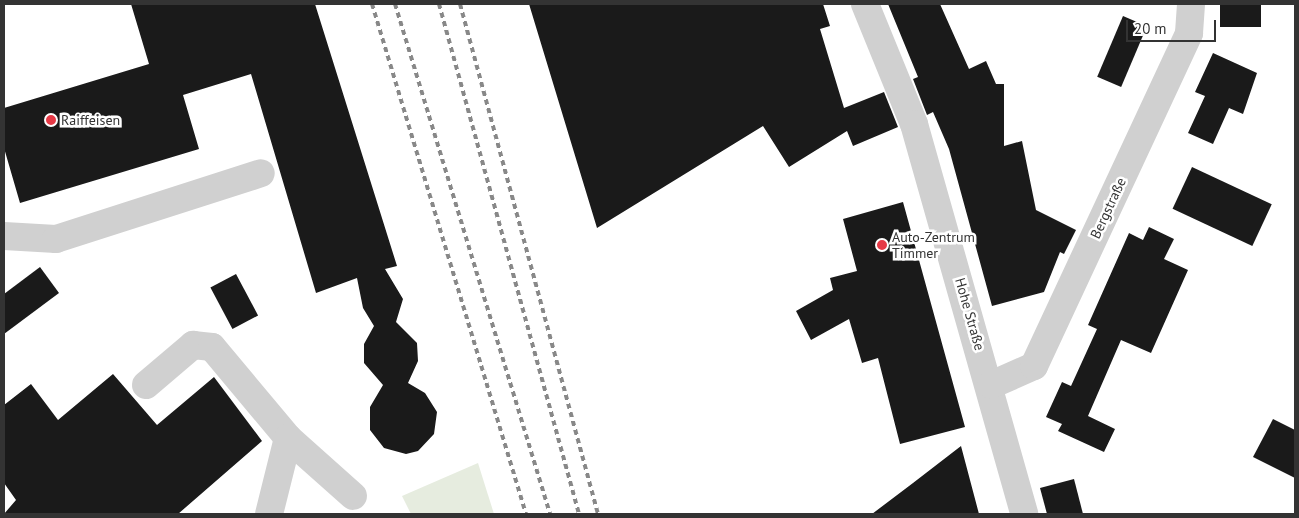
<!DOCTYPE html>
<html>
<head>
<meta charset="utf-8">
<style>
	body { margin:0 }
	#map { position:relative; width:1299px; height:518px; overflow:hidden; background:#fff; font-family:"PT Sans",sans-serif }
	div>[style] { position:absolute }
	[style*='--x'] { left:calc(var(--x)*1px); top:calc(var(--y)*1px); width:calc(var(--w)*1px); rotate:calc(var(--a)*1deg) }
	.green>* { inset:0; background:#e6ecdf }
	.building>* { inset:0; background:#1a1a1a; transform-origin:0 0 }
	.minor>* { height:28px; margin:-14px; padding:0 14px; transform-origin:14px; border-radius:14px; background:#d0d0d0 }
	.rail>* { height:4px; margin-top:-2px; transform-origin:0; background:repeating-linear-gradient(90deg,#888 0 5px,transparent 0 9px) }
	.dots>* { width:14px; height:14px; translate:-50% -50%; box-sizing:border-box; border:2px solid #fff; border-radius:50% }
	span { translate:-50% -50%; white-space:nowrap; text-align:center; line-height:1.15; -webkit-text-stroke:5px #fff; paint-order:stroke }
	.poi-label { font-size:14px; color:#333 }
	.left { translate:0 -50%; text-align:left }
	.street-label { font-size:14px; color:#333 }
	.frame { position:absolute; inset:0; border:5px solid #333; pointer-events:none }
	.scale { position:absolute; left:1126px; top:20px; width:90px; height:22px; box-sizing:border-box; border:2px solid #333; border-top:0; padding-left:6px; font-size:15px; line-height:18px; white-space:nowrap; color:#333; -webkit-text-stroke:4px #fff; paint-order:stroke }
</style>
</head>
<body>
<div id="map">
	<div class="green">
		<div style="clip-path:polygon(478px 463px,494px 514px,411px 514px,402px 496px)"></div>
	</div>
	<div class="building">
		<div style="clip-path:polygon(131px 4px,315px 4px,397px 266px,385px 269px,403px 299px,396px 322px,417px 343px,418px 361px,408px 383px,425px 393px,437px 412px,434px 434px,418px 451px,406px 454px,384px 448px,370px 430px,370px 407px,383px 385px,364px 363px,364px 344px,374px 326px,363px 308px,357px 278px,316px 293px,251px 74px,183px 95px,199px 149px,20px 203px,4px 148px,4px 108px,149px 64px)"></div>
		<div style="clip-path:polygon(529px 4px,823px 4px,830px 26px,820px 29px,844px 108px,884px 92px,898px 127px,853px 146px,847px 131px,789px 167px,763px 126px,597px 228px)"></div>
		<div style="clip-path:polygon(888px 4px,940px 4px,969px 69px,986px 61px,996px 84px,1004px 84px,1004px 146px,1022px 141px,1036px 210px,1076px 230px,1064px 254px,1060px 252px,1044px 292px,992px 306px,949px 149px,933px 112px,927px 115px,913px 79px,918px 77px)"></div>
		<div style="left:1220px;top:4px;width:41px;height:23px"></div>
		<div style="left:1123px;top:16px;width:26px;height:66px;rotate:23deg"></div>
		<div style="clip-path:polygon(1213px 53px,1257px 73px,1243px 114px,1229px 108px,1213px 144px,1188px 133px,1205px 96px,1195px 92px)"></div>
		<div style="left:1192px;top:167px;width:88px;height:46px;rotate:25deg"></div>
		<div style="clip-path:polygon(903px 202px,965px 427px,900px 444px,878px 358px,862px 363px,849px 319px,811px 340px,796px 311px,833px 290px,830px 278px,857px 271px,843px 219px)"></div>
		<div style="clip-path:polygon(1149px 227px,1174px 239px,1164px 259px,1188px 270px,1151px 353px,1121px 340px,1088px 416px,1115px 429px,1104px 452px,1058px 431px,1062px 424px,1046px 417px,1062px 382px,1071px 386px,1097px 329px,1088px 325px,1129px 233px,1143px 240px)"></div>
		<div style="clip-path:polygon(40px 267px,59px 293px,4px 334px,4px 294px)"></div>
		<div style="left:236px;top:274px;width:47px;height:29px;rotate:62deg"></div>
		<div style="clip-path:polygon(113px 374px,157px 425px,214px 377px,262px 441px,178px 514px,4px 514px,16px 500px,4px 483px,4px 405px,31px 384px,58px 420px)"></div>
		<div style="clip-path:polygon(1273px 419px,1295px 430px,1295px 478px,1253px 457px)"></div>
		<div style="clip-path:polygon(961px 446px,979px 514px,872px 514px,913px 483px)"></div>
		<div style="clip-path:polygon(1074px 479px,1083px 514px,1047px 514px,1040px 488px)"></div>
	</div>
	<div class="minor">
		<div style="--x:865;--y:4;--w:130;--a:67.8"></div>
		<div style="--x:914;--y:124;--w:405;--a:74.2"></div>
		<div style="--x:4;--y:236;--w:52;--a:3.3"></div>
		<div style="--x:56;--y:239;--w:215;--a:-17.8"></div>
		<div style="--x:146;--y:385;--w:62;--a:-40.4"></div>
		<div style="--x:193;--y:345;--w:19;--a:6"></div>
		<div style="--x:212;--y:347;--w:119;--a:50.1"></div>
		<div style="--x:288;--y:438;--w:78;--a:104"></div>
		<div style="--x:991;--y:385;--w:47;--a:-23.8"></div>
		<div style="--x:1034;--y:366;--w:367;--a:-65"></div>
		<div style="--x:1189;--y:33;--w:29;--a:-86"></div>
		<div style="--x:288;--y:438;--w:87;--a:41.7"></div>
	</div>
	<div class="rail">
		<div style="--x:372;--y:4;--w:533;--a:73.2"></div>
		<div style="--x:395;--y:4;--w:533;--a:73.09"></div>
		<div style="--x:439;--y:4;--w:529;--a:74.65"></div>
		<div style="--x:460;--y:4;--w:528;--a:74.86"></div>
	</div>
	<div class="dots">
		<div style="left:51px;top:120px;background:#e63946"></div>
		<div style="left:882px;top:245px;background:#e63946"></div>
	</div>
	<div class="poi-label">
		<span class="left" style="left:61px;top:120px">Raiffeisen</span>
		<span class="left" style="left:892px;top:245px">Auto-Zentrum<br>Timmer</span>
	</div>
	<div class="street-label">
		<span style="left:1108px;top:208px;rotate:-65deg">Bergstraße</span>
		<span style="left:970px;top:314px;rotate:74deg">Hohe Straße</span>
	</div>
	<div class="frame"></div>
	<div class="scale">20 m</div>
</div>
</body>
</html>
